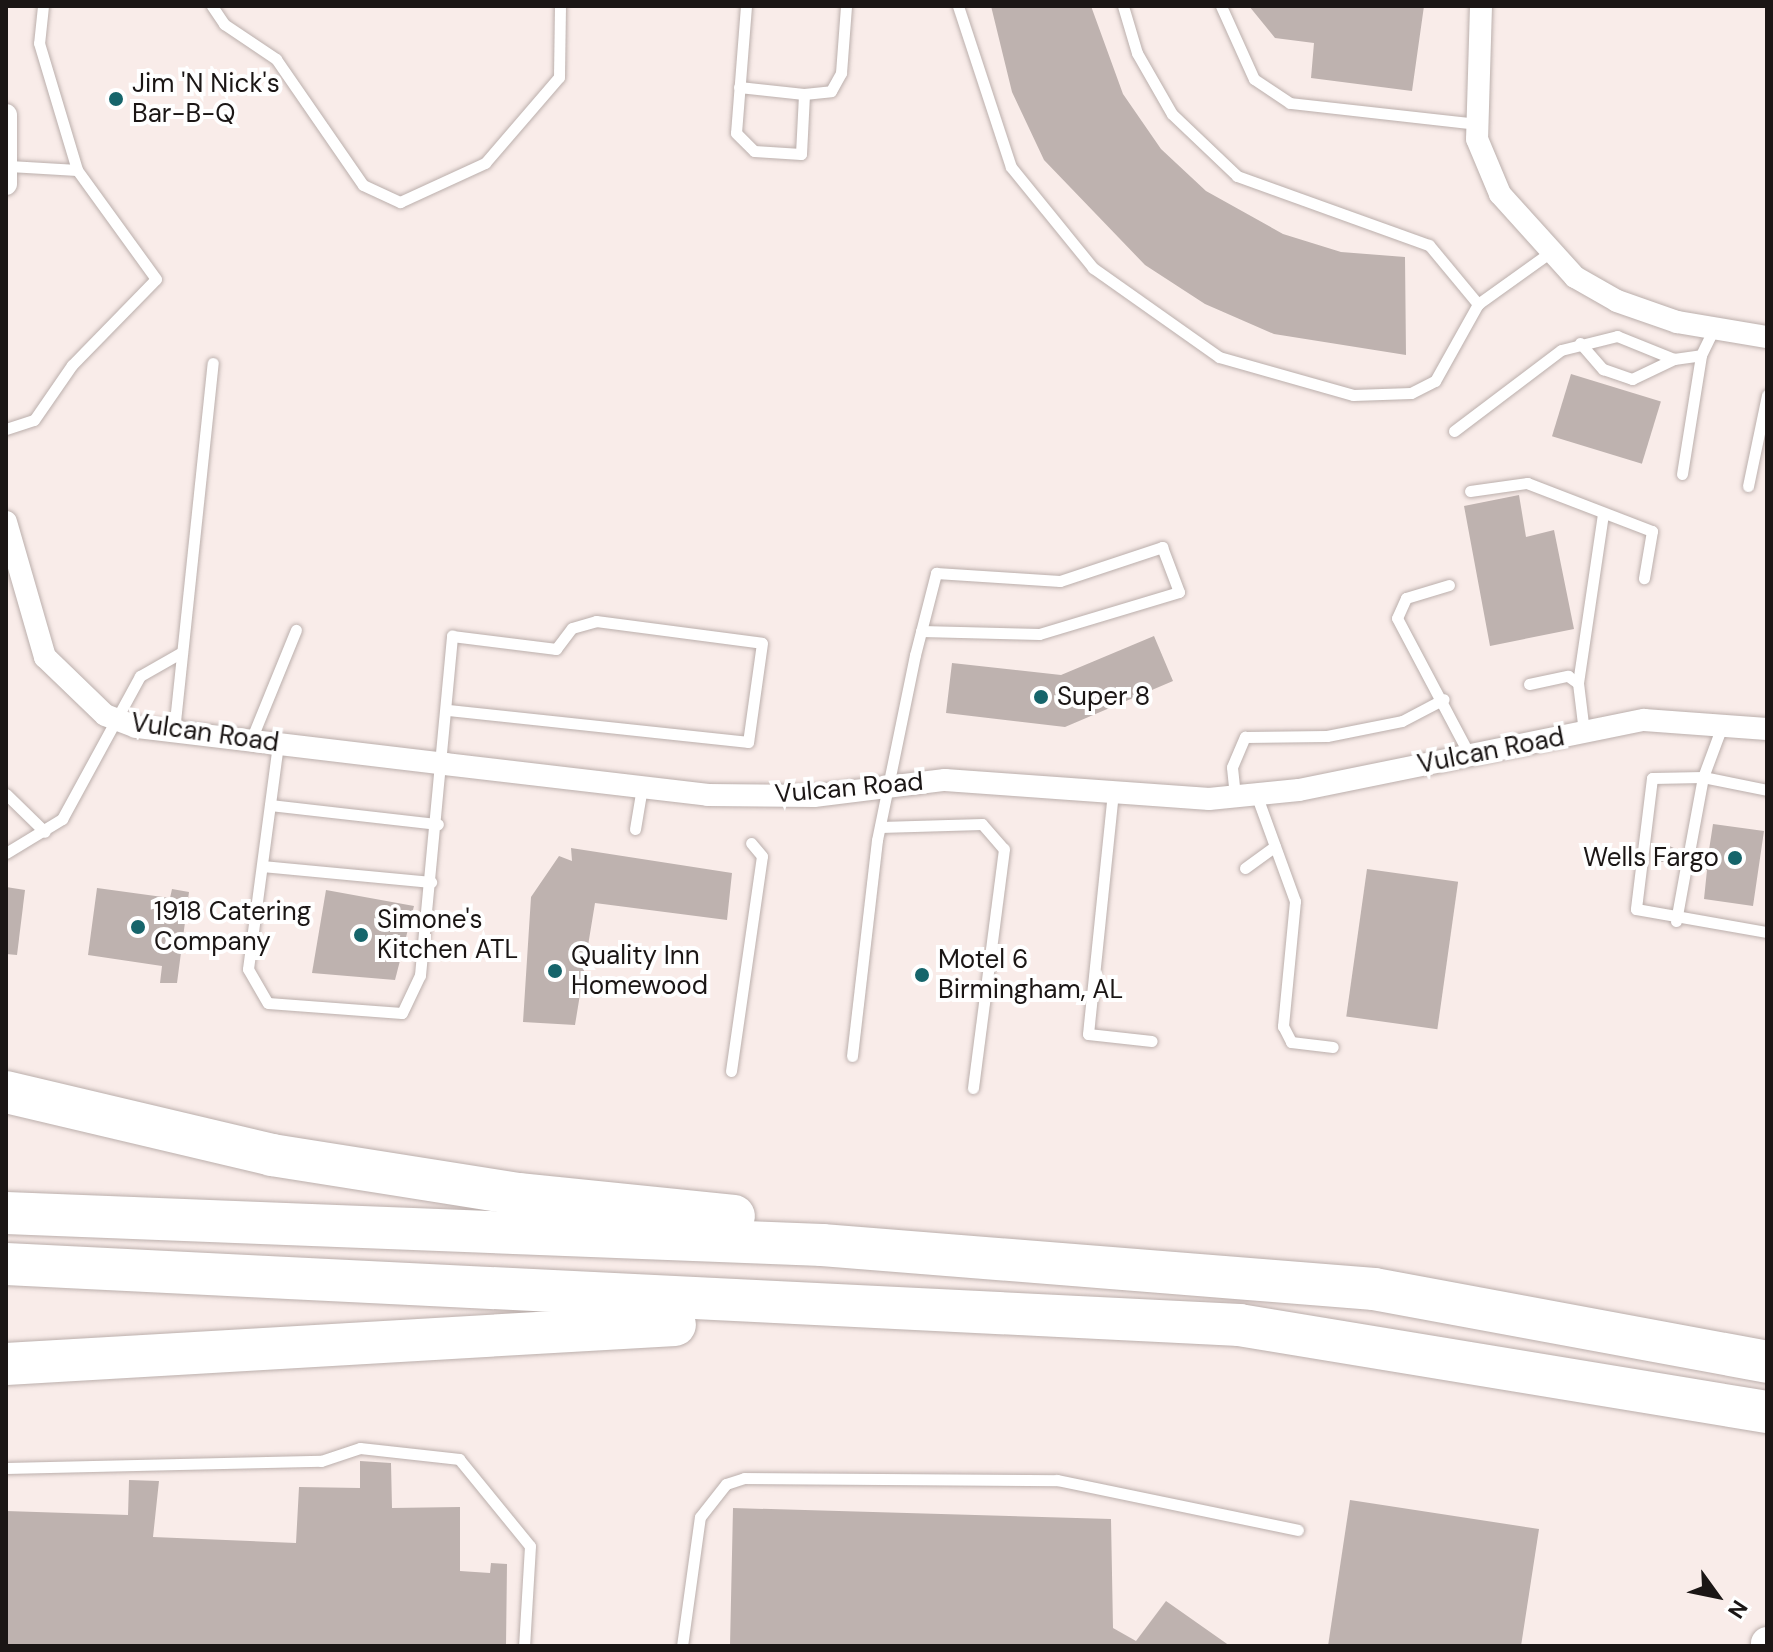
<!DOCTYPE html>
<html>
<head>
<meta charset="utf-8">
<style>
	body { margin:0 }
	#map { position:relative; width:1773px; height:1652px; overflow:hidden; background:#f9ece9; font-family:"DM Sans",sans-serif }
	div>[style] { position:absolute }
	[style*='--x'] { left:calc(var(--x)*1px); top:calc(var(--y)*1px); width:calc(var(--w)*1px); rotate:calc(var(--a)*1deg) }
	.building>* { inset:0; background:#beb2af; transform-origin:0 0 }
	.roads { filter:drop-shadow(0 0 2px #bbafac) drop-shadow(0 0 2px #bbafac) }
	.lane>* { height:11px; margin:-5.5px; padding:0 5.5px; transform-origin:5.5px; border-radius:5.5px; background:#fff }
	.street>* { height:22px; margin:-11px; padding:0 11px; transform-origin:11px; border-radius:11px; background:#fff }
	.secondary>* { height:32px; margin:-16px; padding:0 16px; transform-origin:16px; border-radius:16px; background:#fff }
	.highway>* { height:42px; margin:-21px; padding:0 21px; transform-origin:21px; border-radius:21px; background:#fff }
	.dots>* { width:22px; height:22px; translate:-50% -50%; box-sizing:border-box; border:4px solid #fff; border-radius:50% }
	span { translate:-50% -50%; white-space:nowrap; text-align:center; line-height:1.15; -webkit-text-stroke:8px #fff; paint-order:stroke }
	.poi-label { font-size:26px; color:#1b1615 }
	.left { translate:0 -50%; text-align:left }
	.right { translate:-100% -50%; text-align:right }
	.street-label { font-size:26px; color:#1b1615 }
	.frame { position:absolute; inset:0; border:8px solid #1b1615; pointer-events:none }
	.north { position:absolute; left:1677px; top:1556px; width:80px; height:80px; -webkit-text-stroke:6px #fff; paint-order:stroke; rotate:123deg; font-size:22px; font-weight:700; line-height:32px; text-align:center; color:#1b1615 }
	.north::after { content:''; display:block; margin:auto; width:28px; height:36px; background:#1b1615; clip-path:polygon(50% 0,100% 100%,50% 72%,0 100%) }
</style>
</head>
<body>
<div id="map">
	<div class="building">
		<div style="clip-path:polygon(991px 6px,1091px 6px,1123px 94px,1161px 149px,1206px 191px,1283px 234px,1341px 252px,1405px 257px,1406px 355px,1274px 334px,1205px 304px,1145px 265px,1044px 160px,1012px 92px)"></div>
		<div style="clip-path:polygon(1249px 6px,1424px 6px,1412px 91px,1311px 78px,1314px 43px,1275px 38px)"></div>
		<div style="left:1571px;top:374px;width:94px;height:65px;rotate:17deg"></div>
		<div style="clip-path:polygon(1519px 495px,1526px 537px,1554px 530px,1574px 629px,1490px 646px,1464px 506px)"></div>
		<div style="clip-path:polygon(1154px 636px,1173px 681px,1065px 727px,946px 713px,952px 663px,1061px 675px)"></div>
		<div style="clip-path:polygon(1713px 824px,1764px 831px,1753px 906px,1704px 899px,1707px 870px,1691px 859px,1661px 862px,1663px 843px,1689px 855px,1709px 850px)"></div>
		<div style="clip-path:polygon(571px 848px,732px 873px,727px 920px,595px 903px,575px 1025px,523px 1022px,531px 897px,559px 856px,572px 861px)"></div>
		<div style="left:1367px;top:869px;width:92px;height:149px;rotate:8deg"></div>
		<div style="clip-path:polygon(6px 887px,25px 890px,17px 955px,6px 954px)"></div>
		<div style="clip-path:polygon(97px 888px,170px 898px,172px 889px,189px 892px,177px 983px,160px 983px,162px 966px,88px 955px)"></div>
		<div style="clip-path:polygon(326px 890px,414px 906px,395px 980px,312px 973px)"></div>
		<div style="clip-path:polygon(360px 1461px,391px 1463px,392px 1508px,460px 1507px,460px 1571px,490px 1573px,491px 1563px,507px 1564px,506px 1646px,6px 1646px,6px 1511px,128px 1515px,129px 1480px,159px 1481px,153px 1537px,296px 1543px,299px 1487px,360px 1488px)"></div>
		<div style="clip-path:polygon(1350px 1500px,1539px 1529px,1521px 1646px,1328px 1646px)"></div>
		<div style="clip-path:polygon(733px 1508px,1111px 1519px,1113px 1628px,1136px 1641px,1166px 1601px,1230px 1646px,730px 1646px)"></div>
	</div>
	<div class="roads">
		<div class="lane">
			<div style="--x:43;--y:6;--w:37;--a:96"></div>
			<div style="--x:39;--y:43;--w:133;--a:73.3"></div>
			<div style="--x:212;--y:6;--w:22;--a:56"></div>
			<div style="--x:224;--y:24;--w:63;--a:33.9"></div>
			<div style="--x:276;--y:59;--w:153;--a:55.4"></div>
			<div style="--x:363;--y:185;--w:41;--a:24.7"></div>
			<div style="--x:400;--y:202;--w:94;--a:-24.6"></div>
			<div style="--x:485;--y:163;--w:113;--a:-49.3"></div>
			<div style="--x:559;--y:77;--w:71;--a:-89.2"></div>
			<div style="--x:746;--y:6;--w:127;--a:94.5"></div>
			<div style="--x:736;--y:133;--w:25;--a:45"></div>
			<div style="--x:754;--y:151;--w:47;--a:3.7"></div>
			<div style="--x:801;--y:154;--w:60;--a:-87.1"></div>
			<div style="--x:804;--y:94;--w:27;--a:-6"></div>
			<div style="--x:831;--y:91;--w:21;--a:-61"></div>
			<div style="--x:841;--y:73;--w:67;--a:-85.7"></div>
			<div style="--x:958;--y:6;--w:169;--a:71.8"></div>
			<div style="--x:1011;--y:167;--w:130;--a:50.9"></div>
			<div style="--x:1093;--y:268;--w:154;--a:35.2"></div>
			<div style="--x:1219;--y:357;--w:139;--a:15.8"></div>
			<div style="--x:1353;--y:395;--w:58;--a:-2"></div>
			<div style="--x:1411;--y:393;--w:27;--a:-27"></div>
			<div style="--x:1435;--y:381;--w:88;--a:-60.8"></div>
			<div style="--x:1478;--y:304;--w:91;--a:-35.6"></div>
			<div style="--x:1123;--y:6;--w:49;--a:73.4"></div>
			<div style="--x:1137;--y:53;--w:70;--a:60.2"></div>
			<div style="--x:1172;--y:114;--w:90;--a:43.6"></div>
			<div style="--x:1237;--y:176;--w:204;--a:19.8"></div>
			<div style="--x:1429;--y:245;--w:77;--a:50.3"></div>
			<div style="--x:1221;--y:6;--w:80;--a:65.7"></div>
			<div style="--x:1254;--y:79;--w:43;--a:33.7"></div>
			<div style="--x:1290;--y:103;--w:188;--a:6.4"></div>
			<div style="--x:739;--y:87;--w:65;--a:6.1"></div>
			<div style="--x:1580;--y:343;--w:35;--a:49"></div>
			<div style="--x:1603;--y:369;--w:31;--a:19"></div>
			<div style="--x:1632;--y:379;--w:47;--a:-25.5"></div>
			<div style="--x:6;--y:429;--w:29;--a:-18"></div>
			<div style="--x:34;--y:420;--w:67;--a:-55.4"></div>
			<div style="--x:72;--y:365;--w:120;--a:-45.7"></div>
			<div style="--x:156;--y:279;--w:135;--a:-125.9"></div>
			<div style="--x:77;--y:170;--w:68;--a:-176.6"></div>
			<div style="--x:1454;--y:431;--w:134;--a:-37.1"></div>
			<div style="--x:1561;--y:350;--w:58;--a:-14"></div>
			<div style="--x:1617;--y:336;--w:61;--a:22"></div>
			<div style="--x:1674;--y:359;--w:27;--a:-8"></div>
			<div style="--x:1701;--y:355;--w:30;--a:-64"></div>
			<div style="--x:1682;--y:474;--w:121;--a:-80.9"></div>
			<div style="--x:1748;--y:486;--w:93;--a:-78.2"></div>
			<div style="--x:1470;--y:491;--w:58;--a:-8"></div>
			<div style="--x:1527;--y:483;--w:134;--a:21"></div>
			<div style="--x:1652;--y:531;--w:48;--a:99.7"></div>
			<div style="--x:1449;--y:585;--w:45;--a:163.2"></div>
			<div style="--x:1406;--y:598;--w:22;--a:114"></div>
			<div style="--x:1397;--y:618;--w:156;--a:62.1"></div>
			<div style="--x:1578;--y:683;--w:172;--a:-81.6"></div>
			<div style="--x:1529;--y:684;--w:40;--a:-12"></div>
			<div style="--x:1568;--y:676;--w:12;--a:35"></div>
			<div style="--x:1578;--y:683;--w:49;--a:83"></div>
			<div style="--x:1722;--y:726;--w:54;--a:110.4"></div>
			<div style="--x:1703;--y:777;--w:51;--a:178.9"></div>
			<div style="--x:1652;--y:778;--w:132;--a:97"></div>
			<div style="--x:1636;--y:909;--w:133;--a:10"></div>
			<div style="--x:174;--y:731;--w:370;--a:-84"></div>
			<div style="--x:251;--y:740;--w:119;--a:-67.8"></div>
			<div style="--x:278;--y:744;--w:227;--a:97.6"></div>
			<div style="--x:248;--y:969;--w:39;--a:60"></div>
			<div style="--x:268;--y:1003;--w:134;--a:4.3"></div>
			<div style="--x:402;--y:1013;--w:42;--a:-64.7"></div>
			<div style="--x:420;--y:975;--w:341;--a:-84.6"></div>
			<div style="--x:452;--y:636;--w:105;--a:7.1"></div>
			<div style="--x:556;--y:649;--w:26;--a:-53"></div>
			<div style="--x:572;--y:628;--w:25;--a:-16"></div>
			<div style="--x:596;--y:621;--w:167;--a:7.5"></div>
			<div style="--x:762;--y:643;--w:100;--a:98"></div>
			<div style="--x:748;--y:742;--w:303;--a:-173.9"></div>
			<div style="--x:1113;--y:792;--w:243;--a:95.9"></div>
			<div style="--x:1088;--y:1034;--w:64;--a:6.2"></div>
			<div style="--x:6;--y:794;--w:54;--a:44.3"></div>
			<div style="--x:1256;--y:794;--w:114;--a:70"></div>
			<div style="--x:1295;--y:901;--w:126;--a:95.5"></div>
			<div style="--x:1283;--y:1026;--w:18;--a:63"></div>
			<div style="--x:1291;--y:1042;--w:42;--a:6.8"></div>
			<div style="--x:1235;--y:796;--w:29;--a:-96"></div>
			<div style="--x:1232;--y:767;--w:33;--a:-67"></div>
			<div style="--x:1245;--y:737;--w:82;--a:-0.7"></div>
			<div style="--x:1327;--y:736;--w:76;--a:-11.3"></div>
			<div style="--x:1402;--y:721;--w:47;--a:-27.6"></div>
			<div style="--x:270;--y:805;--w:169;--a:6.5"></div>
			<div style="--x:880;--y:827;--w:102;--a:-1.7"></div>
			<div style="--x:982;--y:824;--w:33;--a:49"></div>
			<div style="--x:1004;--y:849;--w:241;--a:97.4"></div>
			<div style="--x:635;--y:829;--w:43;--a:-80.5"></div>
			<div style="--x:1690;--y:847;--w:71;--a:-79.5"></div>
			<div style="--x:1703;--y:777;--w:65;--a:11.5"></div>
			<div style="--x:6;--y:853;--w:66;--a:-31.3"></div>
			<div style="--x:62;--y:819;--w:163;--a:-61.4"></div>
			<div style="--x:140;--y:676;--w:48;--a:-29.7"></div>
			<div style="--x:262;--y:866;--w:170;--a:5.4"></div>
			<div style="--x:1245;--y:868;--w:37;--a:-36"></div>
			<div style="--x:1676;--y:921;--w:56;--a:-79.7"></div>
			<div style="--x:852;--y:1056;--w:217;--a:-83.4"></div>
			<div style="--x:877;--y:840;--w:189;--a:-78.4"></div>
			<div style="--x:915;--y:655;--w:85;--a:-75.6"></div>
			<div style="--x:936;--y:573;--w:124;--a:3.7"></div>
			<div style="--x:1060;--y:581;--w:108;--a:-18.4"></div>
			<div style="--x:1162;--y:547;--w:48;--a:69.3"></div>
			<div style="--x:1179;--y:592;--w:146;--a:163.3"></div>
			<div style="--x:1039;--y:634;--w:118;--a:-178.5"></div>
			<div style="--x:731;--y:1071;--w:217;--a:-81.8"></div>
			<div style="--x:762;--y:856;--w:17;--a:-130"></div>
			<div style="--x:6;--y:1468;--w:315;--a:-1.3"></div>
			<div style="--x:321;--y:1461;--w:41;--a:-18.4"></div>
			<div style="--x:360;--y:1448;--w:100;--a:6.3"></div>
			<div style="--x:459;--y:1459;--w:112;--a:50.8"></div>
			<div style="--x:530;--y:1546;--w:100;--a:93.4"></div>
			<div style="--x:682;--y:1646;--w:130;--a:-82.1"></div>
			<div style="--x:700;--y:1517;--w:42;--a:-51.8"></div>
			<div style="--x:726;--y:1484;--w:19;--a:-18"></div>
			<div style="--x:744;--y:1478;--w:313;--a:0.4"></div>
			<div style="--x:1057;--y:1480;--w:246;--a:11.7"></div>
		</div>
		<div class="street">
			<div style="--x:1481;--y:6;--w:133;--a:91.7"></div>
			<div style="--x:1477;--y:139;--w:60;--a:67.3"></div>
			<div style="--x:1500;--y:194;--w:112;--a:47.9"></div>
			<div style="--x:1575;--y:277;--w:48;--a:29.7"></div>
			<div style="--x:1617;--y:301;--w:64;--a:19.3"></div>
			<div style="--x:1677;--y:322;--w:91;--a:9.5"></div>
			<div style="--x:6;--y:115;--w:69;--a:90"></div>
			<div style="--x:6;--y:522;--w:141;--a:73.9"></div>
			<div style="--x:45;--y:657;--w:83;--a:44"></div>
			<div style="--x:105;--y:715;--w:33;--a:21"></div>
			<div style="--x:136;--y:727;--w:311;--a:6.8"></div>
			<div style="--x:445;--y:764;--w:265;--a:6.7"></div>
			<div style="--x:708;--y:795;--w:106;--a:0.5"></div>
			<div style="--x:814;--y:796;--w:132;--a:-7"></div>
			<div style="--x:945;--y:780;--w:265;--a:4.1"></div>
			<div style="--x:1209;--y:799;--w:90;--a:-5.7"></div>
			<div style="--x:1299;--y:790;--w:352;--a:-11.5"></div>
			<div style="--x:1644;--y:720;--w:123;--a:4.2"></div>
		</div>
		<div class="secondary">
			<div style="--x:1767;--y:1646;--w:3;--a:-90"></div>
		</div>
		<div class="highway">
			<div style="--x:6;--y:1092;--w:273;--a:13.3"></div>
			<div style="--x:272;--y:1155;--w:249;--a:9"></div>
			<div style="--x:518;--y:1194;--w:217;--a:5.8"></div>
			<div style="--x:6;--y:1213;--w:817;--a:2.25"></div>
			<div style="--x:822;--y:1245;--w:554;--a:4.56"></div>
			<div style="--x:1374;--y:1289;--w:400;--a:10.5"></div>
			<div style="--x:6;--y:1264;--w:1235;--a:2.83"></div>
			<div style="--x:1239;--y:1325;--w:535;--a:9.36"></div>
			<div style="--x:6;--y:1364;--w:670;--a:-3.34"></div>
		</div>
	</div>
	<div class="dots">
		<div style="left:116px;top:99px;background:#16656b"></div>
		<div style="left:1041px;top:697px;background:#16656b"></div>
		<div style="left:1735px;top:858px;background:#16656b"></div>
		<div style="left:138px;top:927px;background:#16656b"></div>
		<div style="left:361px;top:935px;background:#16656b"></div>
		<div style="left:555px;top:971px;background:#16656b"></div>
		<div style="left:922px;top:975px;background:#16656b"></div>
	</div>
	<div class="poi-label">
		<span class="left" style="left:132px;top:99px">Jim 'N Nick's<br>Bar-B-Q</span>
		<span class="left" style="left:1057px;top:697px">Super 8</span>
		<span class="right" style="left:1719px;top:858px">Wells Fargo</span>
		<span class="left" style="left:154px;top:927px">1918 Catering<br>Company</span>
		<span class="left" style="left:377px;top:935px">Simone's<br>Kitchen ATL</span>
		<span class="left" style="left:571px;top:971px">Quality Inn<br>Homewood</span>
		<span class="left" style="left:938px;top:975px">Motel 6<br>Birmingham, AL</span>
	</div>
	<div class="street-label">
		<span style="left:205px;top:733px;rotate:8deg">Vulcan Road</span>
		<span style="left:1491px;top:751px;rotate:-11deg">Vulcan Road</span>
		<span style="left:849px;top:788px;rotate:-5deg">Vulcan Road</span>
	</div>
	<div class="frame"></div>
	<div class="north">N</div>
</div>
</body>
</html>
